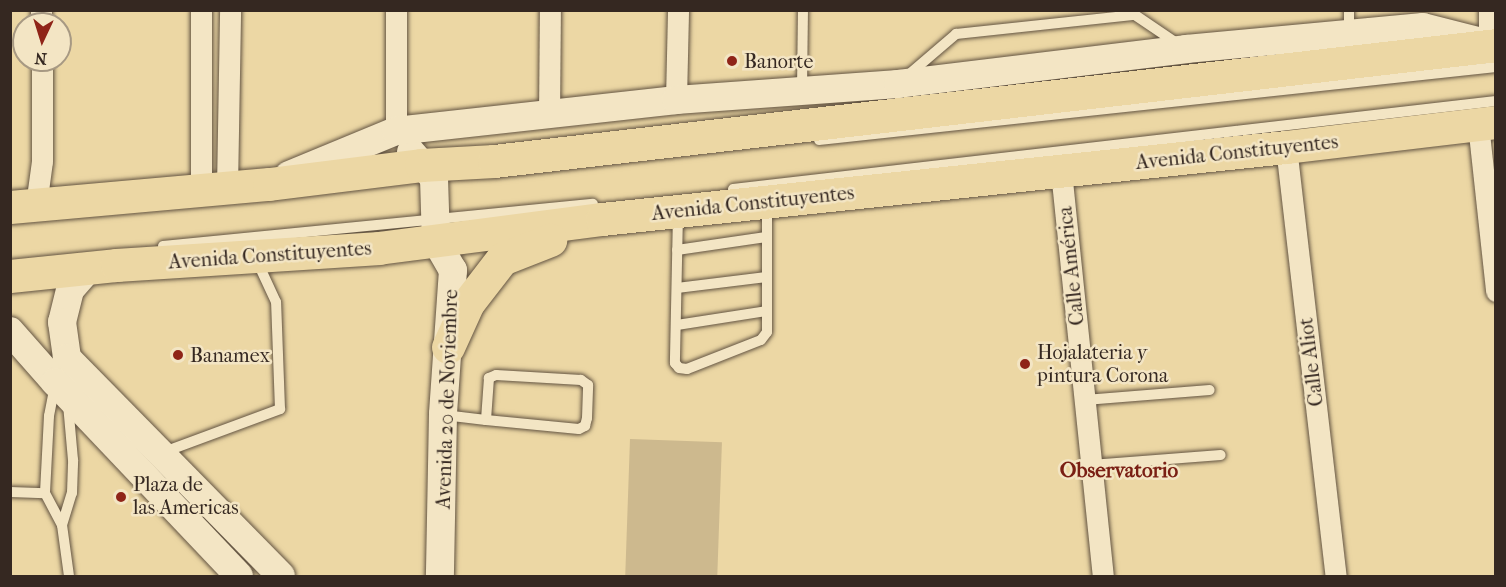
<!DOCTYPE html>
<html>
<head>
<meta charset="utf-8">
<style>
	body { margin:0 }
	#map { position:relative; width:1506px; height:587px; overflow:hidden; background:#ecd7a4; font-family:"IM FELL French Canon",serif }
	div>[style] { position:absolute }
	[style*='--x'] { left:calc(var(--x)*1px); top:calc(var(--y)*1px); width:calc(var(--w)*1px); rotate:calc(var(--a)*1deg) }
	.green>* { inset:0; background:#cdb98e; transform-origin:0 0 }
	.roads { filter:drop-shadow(0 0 2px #635442) drop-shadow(0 0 2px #635442) }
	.lane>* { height:10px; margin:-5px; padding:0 5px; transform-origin:5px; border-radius:5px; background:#f3e5c4 }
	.street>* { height:21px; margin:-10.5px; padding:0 10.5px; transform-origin:10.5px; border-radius:10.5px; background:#f3e5c4 }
	.secondary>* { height:28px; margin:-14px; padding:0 14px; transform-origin:14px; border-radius:14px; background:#f3e5c4 }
	.primary>* { height:33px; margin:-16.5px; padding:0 16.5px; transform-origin:16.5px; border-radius:16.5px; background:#ecd7a4 }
	.dots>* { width:16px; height:16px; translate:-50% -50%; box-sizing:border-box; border:3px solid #f3e5c4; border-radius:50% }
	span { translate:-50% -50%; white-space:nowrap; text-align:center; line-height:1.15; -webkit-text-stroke:5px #f3e5c4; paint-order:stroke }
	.poi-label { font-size:20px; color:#352821 }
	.left { translate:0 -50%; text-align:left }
	.street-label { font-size:20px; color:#352821 }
	.neighbourhood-label { font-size:21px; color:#7a1f14; font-weight:700 }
	.frame { position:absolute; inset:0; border:12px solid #352821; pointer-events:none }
	.north { position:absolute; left:12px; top:12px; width:60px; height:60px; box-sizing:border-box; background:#f3e5c4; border:2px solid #a79983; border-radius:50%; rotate:184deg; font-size:16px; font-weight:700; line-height:24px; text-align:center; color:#352821 }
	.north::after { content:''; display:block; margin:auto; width:21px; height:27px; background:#8f2418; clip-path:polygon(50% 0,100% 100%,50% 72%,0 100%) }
</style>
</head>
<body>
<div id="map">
	<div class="green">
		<div style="left:630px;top:439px;width:92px;height:137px;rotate:2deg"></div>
	</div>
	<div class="roads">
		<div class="lane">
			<div style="--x:1349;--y:34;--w:24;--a:-90"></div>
			<div style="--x:907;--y:76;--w:65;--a:-40.6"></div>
			<div style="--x:956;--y:34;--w:180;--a:-6.1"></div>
			<div style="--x:1135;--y:15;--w:52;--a:34"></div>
			<div style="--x:802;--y:90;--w:80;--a:-89.3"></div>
			<div style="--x:819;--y:140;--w:681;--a:-6.15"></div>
			<div style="--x:733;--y:189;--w:768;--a:-6.58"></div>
			<div style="--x:678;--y:214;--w:149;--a:91.2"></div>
			<div style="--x:675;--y:363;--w:6;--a:51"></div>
			<div style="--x:679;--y:368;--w:8;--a:7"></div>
			<div style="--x:687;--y:369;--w:79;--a:-21.4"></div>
			<div style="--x:761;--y:340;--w:10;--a:-53"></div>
			<div style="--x:767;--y:332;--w:128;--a:-90"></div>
			<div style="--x:163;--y:246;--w:432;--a:-5.6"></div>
			<div style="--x:677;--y:250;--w:90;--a:-8.3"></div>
			<div style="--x:677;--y:288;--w:90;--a:-7"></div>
			<div style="--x:677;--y:325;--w:90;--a:-8.9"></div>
			<div style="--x:55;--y:385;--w:32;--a:101"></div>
			<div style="--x:49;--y:416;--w:77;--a:93"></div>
			<div style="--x:45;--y:493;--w:36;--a:62"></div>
			<div style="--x:62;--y:525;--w:51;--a:82.2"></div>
			<div style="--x:1085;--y:400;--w:125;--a:-4.6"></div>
			<div style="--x:444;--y:415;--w:42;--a:6.8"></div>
			<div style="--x:486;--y:420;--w:93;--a:5.5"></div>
			<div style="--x:579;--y:429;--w:7;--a:-27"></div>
			<div style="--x:585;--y:426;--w:8;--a:-76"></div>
			<div style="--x:587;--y:418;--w:33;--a:-88"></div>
			<div style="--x:588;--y:385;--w:9;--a:-144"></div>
			<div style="--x:581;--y:380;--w:85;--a:-176.6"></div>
			<div style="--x:496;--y:375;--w:8;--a:157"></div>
			<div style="--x:489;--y:378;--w:42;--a:94.1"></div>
			<div style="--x:164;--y:452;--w:124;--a:-20.3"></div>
			<div style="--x:280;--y:409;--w:107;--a:-92.1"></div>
			<div style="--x:276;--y:302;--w:45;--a:-114.9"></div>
			<div style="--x:1091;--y:465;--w:130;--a:-4.4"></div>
			<div style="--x:10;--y:492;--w:35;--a:2"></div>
			<div style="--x:62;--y:525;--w:34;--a:-73"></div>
			<div style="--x:72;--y:493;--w:33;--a:-88"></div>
			<div style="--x:73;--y:460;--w:56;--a:-95.1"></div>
		</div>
		<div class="street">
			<div style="--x:41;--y:10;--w:14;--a:90"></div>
			<div style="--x:676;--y:100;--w:90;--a:-88.7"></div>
			<div style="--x:549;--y:116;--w:106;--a:-89.5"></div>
			<div style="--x:1478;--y:124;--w:168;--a:83.8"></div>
			<div style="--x:396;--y:131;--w:121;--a:-90"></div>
			<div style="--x:1286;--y:147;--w:432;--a:83.4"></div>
			<div style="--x:1061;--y:171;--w:407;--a:84.1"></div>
			<div style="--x:227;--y:188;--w:178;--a:-89"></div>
			<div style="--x:201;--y:190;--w:180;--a:-90"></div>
			<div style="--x:36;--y:205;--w:44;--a:-82.2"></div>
			<div style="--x:42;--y:161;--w:101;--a:-90"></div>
		</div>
		<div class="secondary">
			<div style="--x:411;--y:152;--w:35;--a:49"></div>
			<div style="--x:434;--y:178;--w:63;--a:88.2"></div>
			<div style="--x:436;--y:241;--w:34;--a:60"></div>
			<div style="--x:453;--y:270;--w:144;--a:94"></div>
			<div style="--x:443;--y:414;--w:162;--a:91.1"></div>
			<div style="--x:289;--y:175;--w:116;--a:-22.4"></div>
			<div style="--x:396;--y:131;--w:282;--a:-6.3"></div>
			<div style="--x:676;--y:100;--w:223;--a:-4.1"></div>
			<div style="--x:898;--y:84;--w:290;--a:-6.9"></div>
			<div style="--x:1186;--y:49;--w:238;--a:-5.3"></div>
			<div style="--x:1423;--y:27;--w:72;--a:14.4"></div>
			<div style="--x:1493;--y:45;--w:35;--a:-90"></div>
			<div style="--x:90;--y:267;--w:30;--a:131"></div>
			<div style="--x:70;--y:290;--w:33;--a:104"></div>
			<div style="--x:62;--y:322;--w:36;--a:82"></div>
			<div style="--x:67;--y:358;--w:305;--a:45.5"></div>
			<div style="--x:10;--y:331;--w:68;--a:48.6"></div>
			<div style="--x:55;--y:382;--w:267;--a:46.5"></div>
		</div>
		<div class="primary">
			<div style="--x:10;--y:207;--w:260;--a:-5.1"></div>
			<div style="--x:269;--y:184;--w:153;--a:-7.1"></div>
			<div style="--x:421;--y:165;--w:73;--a:-3.1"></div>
			<div style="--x:494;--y:161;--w:1009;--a:-6.6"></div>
			<div style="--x:10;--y:276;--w:108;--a:-5.9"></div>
			<div style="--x:117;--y:265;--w:262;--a:-3.7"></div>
			<div style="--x:378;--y:248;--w:226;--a:-7.4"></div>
			<div style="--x:602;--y:219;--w:688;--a:-6.01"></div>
			<div style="--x:1286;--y:147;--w:211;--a:-6.8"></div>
			<div style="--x:448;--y:347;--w:48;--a:-65.6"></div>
			<div style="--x:468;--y:303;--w:56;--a:-52.3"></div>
			<div style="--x:502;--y:259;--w:52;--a:-21.6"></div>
		</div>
	</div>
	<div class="dots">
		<div style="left:732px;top:61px;background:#8f2418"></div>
		<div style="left:178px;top:355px;background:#8f2418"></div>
		<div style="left:1025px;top:364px;background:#8f2418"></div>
		<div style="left:121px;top:497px;background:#8f2418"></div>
	</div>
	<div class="poi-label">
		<span class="left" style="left:744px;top:61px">Banorte</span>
		<span class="left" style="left:1037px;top:364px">Hojalateria y<br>pintura Corona</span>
		<span class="left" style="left:190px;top:355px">Banamex</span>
		<span class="left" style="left:133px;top:496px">Plaza de<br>las Americas</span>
	</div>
	<div class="street-label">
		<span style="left:1237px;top:152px;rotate:-6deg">Avenida Constituyentes</span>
		<span style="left:753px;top:203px;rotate:-6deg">Avenida Constituyentes</span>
		<span style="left:270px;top:255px;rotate:-4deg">Avenida Constituyentes</span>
		<span style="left:1071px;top:266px;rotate:-96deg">Calle América</span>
		<span style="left:1311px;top:362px;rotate:-97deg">Calle Aliot</span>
		<span style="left:447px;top:399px;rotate:-88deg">Avenida 20 de Noviembre</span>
	</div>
	<div class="neighbourhood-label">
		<span style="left:1119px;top:470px">Observatorio</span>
	</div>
	<div class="frame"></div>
	<div class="north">N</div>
</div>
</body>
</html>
